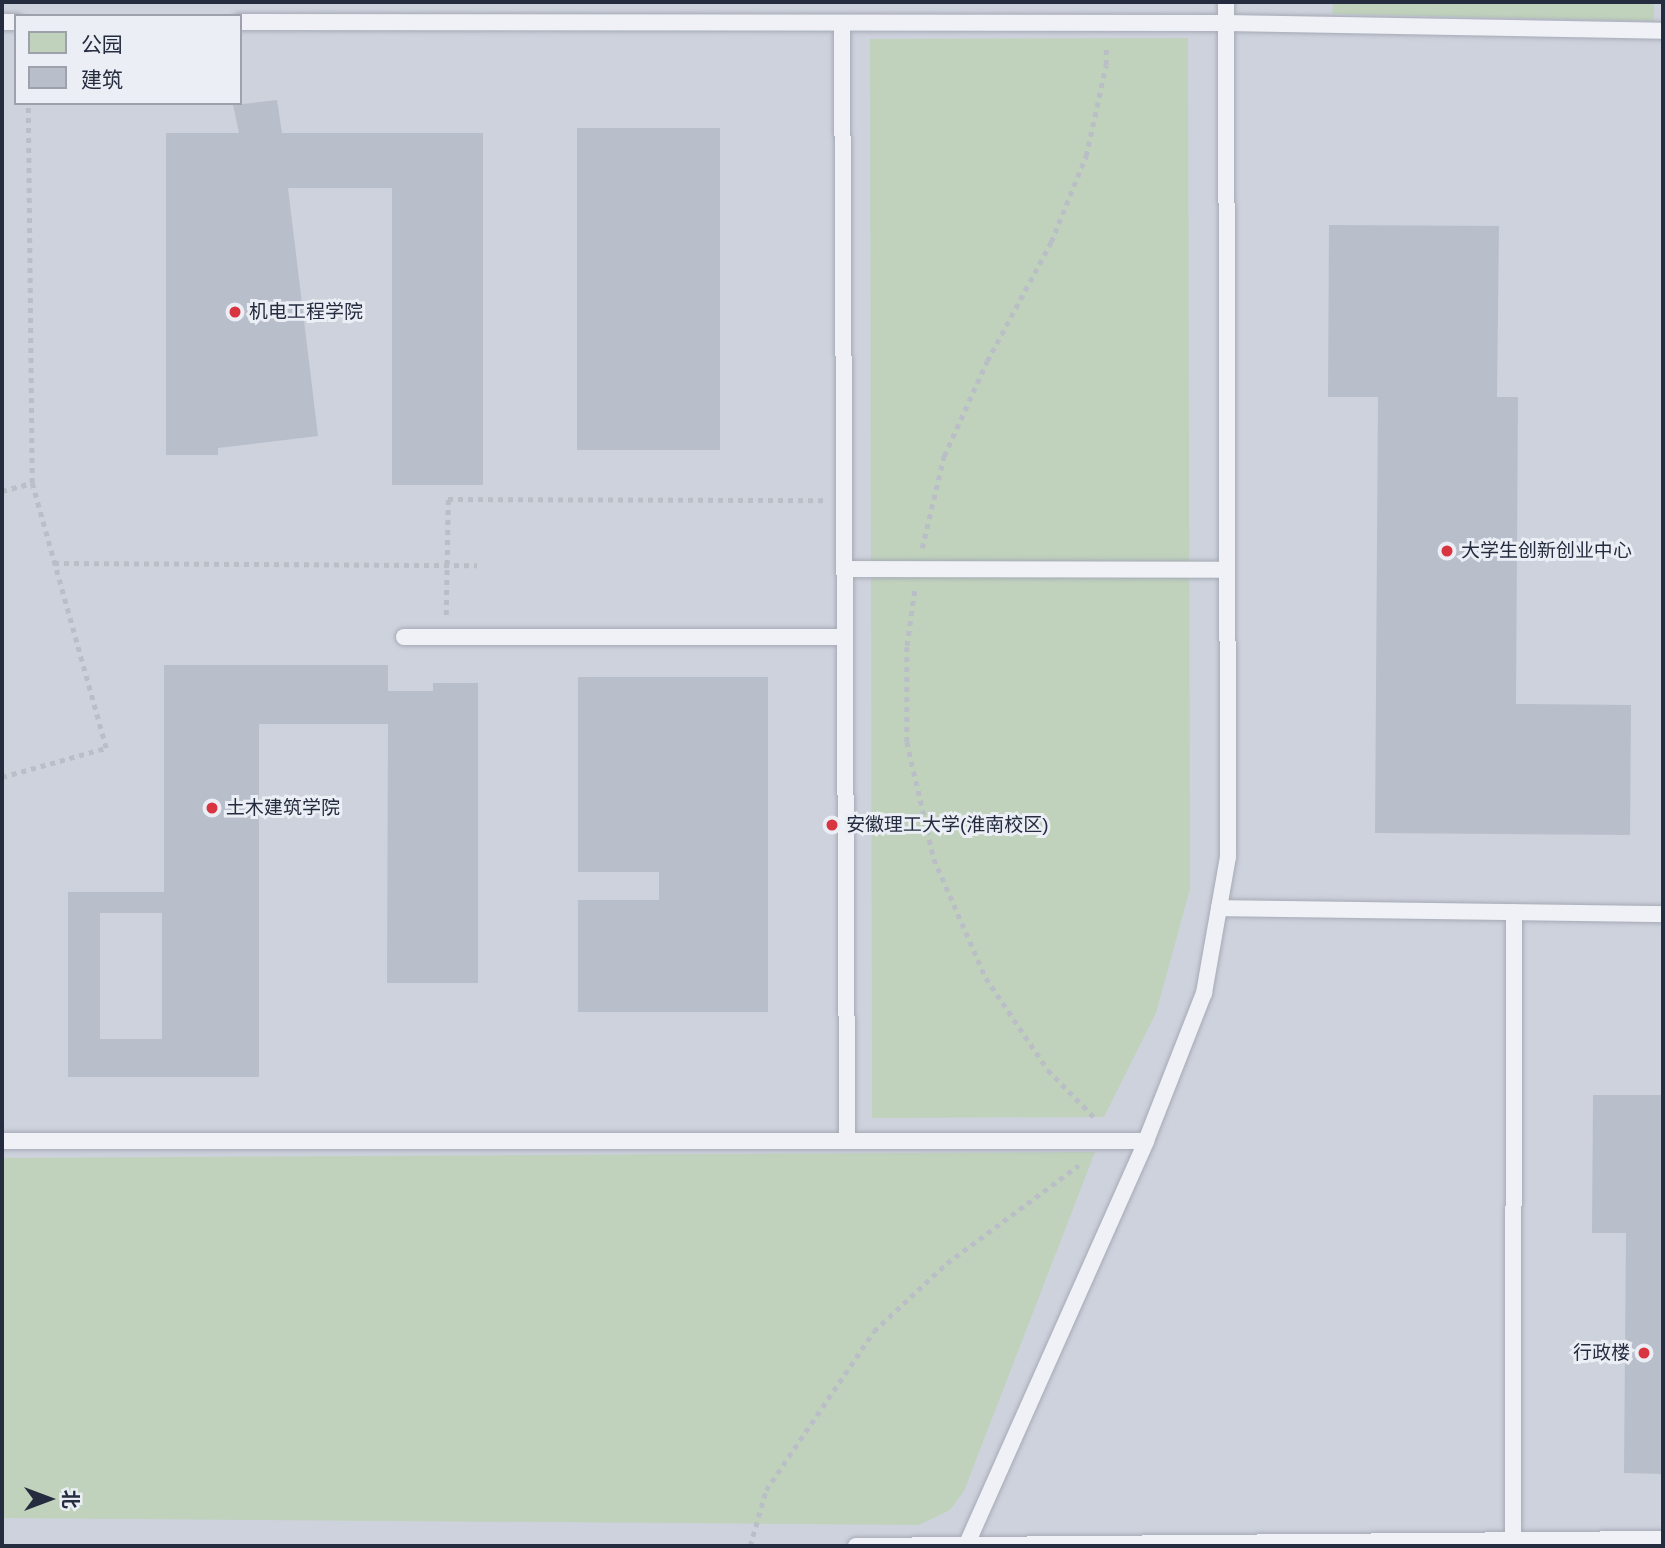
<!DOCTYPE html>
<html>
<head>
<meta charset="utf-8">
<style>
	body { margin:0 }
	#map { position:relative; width:1665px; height:1548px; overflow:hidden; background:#dce0e8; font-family:Arial,"Noto Sans SC",sans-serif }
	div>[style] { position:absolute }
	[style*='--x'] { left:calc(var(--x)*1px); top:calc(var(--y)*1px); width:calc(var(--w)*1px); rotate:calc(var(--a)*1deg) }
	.built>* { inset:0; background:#ced2dd }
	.green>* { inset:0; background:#c0d2bc }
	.building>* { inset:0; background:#b9becb; transform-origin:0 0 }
	.path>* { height:4.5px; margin-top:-2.25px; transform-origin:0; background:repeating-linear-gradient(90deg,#babec6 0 5px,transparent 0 10px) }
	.roads { filter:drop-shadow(0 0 2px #a5aab5) drop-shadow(0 0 2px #a5aab5) }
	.lane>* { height:16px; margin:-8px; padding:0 8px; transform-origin:8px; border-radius:8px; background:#eff1f6 }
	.dots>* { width:19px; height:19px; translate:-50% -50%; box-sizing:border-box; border:4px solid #ebeff5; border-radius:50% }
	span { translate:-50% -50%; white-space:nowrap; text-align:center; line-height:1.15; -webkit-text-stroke:6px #ebeff5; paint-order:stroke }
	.poi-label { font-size:19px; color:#252c3f }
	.left { translate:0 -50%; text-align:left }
	.right { translate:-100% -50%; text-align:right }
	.frame { position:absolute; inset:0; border:4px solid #252c3f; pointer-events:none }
	.legend { position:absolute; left:14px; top:14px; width:228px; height:91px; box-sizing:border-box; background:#ebeff5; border:2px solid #9ca1ac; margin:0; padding:9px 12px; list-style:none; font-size:21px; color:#252c3f }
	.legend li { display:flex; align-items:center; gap:14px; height:35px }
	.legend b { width:35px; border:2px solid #9ca1ac }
	.north { position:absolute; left:14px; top:1464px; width:70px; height:70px; -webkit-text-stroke:5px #ebeff5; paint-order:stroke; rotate:90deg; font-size:19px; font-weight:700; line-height:28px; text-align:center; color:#252c3f }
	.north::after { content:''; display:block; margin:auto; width:24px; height:32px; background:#252c3f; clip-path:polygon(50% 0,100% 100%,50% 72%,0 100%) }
</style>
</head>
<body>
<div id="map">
	<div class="built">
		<div style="clip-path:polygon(evenodd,2px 2px,1663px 2px,1663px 1546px,2px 1546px,2px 2px,16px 16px,240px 16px,240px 103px,16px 103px,16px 16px)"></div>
	</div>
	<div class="green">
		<div style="clip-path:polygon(1333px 2px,1654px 2px,1654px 21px,1332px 14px)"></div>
		<div style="clip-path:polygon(1188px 38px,1190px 889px,1156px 1013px,1104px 1117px,872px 1118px,870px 39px)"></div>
		<div style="clip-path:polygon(1095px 1152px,964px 1491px,950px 1510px,919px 1525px,2px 1518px,2px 1158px)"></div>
	</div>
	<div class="building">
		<div style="clip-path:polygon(277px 100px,282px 133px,483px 133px,483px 485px,392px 485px,392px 188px,288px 188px,318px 436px,218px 448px,218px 455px,166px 455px,166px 133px,239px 133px,233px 105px)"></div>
		<div style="left:577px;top:128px;width:143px;height:322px"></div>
		<div style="clip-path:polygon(1329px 225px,1499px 226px,1497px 397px,1518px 397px,1516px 704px,1631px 705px,1630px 835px,1375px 833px,1378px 397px,1328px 397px)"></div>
		<div style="clip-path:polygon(evenodd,164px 665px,388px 665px,388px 691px,433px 691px,433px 683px,478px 683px,478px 983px,387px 983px,388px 724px,259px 724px,259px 1077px,68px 1077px,68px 892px,164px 892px,164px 665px,100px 913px,162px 913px,162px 1039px,100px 1039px,100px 913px)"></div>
		<div style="clip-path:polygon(578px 677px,768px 677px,768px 1012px,578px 1012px,578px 900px,659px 900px,659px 872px,578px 872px)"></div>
		<div style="clip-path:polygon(1593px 1095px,1663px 1095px,1663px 1474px,1624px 1473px,1626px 1233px,1592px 1233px)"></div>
	</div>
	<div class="path">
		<div style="--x:2;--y:491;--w:31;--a:-15"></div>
		<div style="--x:922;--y:548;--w:95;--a:-76.6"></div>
		<div style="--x:944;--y:456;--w:104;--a:-65.6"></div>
		<div style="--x:987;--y:361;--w:135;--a:-61.7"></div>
		<div style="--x:1051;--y:242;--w:93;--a:-67.9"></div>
		<div style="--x:1086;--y:156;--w:93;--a:-77.6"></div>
		<div style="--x:1106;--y:65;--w:20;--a:-90"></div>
		<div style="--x:54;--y:563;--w:423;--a:0.3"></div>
		<div style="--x:915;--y:591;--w:57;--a:98.1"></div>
		<div style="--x:907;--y:647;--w:95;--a:90"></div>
		<div style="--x:907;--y:742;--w:120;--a:77"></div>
		<div style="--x:934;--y:859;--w:130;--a:66.4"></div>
		<div style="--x:986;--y:978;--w:111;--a:56"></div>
		<div style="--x:1048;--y:1070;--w:67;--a:45.6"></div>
		<div style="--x:446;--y:615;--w:116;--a:-89"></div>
		<div style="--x:448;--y:499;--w:375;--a:0.2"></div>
		<div style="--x:2;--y:777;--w:108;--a:-15.6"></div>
		<div style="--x:106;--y:748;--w:275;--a:-105.6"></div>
		<div style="--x:32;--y:483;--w:380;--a:-90.6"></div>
		<div style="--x:750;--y:1546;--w:58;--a:-74.1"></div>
		<div style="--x:766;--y:1490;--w:192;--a:-55.8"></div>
		<div style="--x:874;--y:1331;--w:100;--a:-43"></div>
		<div style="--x:947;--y:1263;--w:164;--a:-36.6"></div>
	</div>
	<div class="roads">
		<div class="lane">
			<div style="--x:2;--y:22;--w:14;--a:0"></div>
			<div style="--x:240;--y:22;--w:986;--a:0.06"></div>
			<div style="--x:1226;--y:23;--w:437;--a:1"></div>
			<div style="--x:842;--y:23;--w:1116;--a:89.74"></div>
			<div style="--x:844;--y:569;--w:383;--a:0.1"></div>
			<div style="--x:404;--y:637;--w:440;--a:0"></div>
			<div style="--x:1219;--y:908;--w:444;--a:0.8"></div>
			<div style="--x:2;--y:1141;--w:1144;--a:0"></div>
			<div style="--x:1513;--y:1538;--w:626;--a:-89.91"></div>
			<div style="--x:856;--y:1546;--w:807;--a:-0.5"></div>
			<div style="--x:966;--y:1546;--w:443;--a:-66"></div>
			<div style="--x:1146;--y:1141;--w:159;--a:-68.6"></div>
			<div style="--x:1204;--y:993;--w:138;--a:-80"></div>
			<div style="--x:1228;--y:857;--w:855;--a:-90.13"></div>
		</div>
	</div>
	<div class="dots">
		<div style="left:235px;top:312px;background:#d93541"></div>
		<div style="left:1447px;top:551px;background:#d93541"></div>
		<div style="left:212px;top:808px;background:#d93541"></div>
		<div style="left:832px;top:825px;background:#d93541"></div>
		<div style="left:1644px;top:1353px;background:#d93541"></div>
	</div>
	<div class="poi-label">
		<span class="left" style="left:249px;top:312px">机电工程学院</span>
		<span class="left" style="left:1461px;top:551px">大学生创新创业中心</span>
		<span class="left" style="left:226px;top:808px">土木建筑学院</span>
		<span class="left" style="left:846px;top:825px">安徽理工大学(淮南校区)</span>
		<span class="right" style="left:1630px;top:1353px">行政楼</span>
	</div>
	<div class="frame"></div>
	<ul class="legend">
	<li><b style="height:19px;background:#c0d2bc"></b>公园</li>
	<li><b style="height:19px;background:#b9becb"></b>建筑</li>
	</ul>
	<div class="north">北</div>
</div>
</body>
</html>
